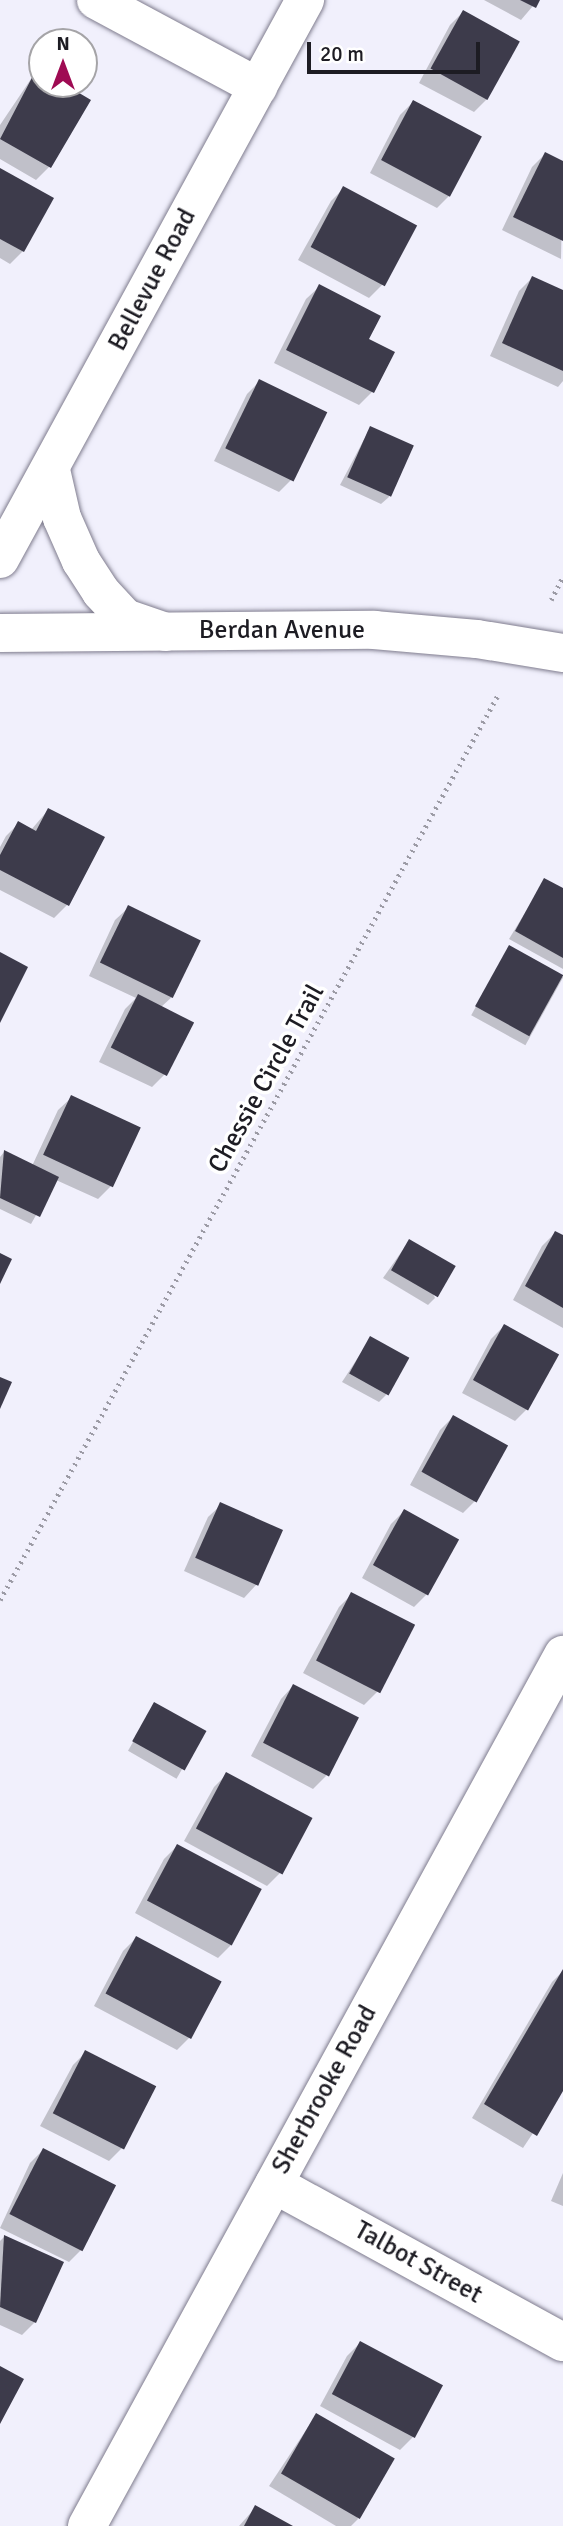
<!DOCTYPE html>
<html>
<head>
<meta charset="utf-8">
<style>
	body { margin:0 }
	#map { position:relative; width:563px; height:2526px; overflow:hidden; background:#f1f0fc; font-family:Signika,sans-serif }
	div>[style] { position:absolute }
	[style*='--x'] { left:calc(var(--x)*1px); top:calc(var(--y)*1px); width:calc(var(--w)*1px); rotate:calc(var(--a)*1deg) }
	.shadow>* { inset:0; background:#0003; transform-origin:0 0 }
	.building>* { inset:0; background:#3d3b4b; transform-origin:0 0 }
	.path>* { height:4.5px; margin-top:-2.25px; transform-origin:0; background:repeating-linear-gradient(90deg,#9c9ba5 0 2px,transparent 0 7px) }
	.roads { filter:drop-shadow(0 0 2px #7f7c8e) drop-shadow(0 0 2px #7f7c8e) }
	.minor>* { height:38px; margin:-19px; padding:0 19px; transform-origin:19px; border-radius:19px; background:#fff }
	.tertiary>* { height:38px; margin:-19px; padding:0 19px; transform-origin:19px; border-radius:19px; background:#fff }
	span { translate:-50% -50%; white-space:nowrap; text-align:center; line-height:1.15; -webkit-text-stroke:7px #fff; paint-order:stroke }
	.street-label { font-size:26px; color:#1d1c23 }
	.north { position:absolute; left:28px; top:28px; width:70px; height:70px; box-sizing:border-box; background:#fff; border:2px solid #a5a4a7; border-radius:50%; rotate:0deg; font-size:19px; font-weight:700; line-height:28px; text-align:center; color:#1d1c23 }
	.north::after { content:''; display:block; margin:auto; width:24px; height:32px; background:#9f0b53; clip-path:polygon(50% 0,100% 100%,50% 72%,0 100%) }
	.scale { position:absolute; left:307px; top:42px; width:173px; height:32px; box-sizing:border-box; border:4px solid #1d1c23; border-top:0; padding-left:9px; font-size:21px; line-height:24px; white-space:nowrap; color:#1d1c23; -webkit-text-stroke:5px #fff; paint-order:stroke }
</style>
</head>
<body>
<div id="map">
	<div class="shadow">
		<div style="clip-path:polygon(484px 0,538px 0,521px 20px)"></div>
		<div style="clip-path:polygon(463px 12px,487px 99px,474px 112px,419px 83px,450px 25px)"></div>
		<div style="clip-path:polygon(37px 70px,42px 73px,42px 84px,61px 84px,89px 101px,49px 167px,36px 180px,0 159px,0 125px)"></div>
		<div style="clip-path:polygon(413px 102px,450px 195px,437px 208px,370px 173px,400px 115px)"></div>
		<div style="clip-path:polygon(545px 154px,563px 163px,561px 259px,502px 230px,532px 167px)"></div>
		<div style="clip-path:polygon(0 170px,23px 251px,10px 264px,0 258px)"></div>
		<div style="clip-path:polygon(344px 188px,414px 226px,382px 285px,369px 298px,298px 260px,331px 201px)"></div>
		<div style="clip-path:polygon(532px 278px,563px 292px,563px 381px,558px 387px,490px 356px,519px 291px)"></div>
		<div style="clip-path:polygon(319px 287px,372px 392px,359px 405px,274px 363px,306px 299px)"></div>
		<div style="clip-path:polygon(260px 381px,292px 479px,279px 492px,214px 461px,247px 394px)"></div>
		<div style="clip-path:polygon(370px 428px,389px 497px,381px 504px,340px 485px)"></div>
		<div style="clip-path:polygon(48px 810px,102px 838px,67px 905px,54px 918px,0 890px,0 847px,6px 836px,19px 823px,31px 830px)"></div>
		<div style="clip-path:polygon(545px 880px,563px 890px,563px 969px,509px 939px)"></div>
		<div style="clip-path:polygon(128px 908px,172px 997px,161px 1007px,165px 1074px,152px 1087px,99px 1062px,125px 1009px,136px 998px,89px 976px,115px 920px)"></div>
		<div style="left:509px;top:947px;width:62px;height:78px;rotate:29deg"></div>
		<div style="clip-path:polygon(71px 1098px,111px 1186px,98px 1199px,56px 1180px,31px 1224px,0 1209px,0 1157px,4px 1152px,32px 1166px,58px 1110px)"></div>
		<div style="clip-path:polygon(555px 1233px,563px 1237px,563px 1328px,513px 1300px,542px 1246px)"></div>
		<div style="clip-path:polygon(409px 1241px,435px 1298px,428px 1305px,383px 1278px)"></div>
		<div style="clip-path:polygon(504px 1326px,528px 1408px,515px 1421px,462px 1393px,491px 1339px)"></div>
		<div style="clip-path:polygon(370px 1339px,386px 1395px,379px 1402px,342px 1382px)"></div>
		<div style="clip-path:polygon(453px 1417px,505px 1446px,476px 1500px,463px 1513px,410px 1485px,440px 1430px)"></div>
		<div style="clip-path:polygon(221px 1505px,256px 1585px,244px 1598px,184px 1571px,208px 1517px)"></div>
		<div style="clip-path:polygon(404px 1511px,427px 1594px,414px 1607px,362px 1578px,391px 1524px)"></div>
		<div style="clip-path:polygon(352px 1594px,412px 1626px,377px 1692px,364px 1705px,303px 1673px,339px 1607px)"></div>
		<div style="clip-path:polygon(293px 1686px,326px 1776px,313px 1789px,251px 1756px,281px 1699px)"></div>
		<div style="left:155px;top:1704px;width:56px;height:54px;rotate:30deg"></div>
		<div style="clip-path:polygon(227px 1774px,280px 1873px,267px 1886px,184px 1841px,214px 1787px)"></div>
		<div style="clip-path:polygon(177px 1846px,231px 1945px,218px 1958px,135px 1913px,164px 1859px)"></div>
		<div style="clip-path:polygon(136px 1938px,190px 2037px,177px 2050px,94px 2006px,123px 1951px)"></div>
		<div style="clip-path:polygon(563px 1971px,563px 2088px,523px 2148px,472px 2118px,552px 1982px)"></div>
		<div style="clip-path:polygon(86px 2052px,122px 2148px,109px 2161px,40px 2126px,73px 2065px)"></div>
		<div style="clip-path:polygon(43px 2150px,82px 2249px,69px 2262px,0 2228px,30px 2163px)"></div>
		<div style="clip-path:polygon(563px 2173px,563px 2206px,551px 2201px)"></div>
		<div style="clip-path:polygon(4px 2237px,35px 2322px,22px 2335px,0 2325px,0 2241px)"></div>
		<div style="clip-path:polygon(360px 2343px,413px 2437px,400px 2450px,320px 2406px,347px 2356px)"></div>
		<div style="clip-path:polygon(316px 2415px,358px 2519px,351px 2526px,336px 2526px,269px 2486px)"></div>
		<div style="clip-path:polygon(255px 2508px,289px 2526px,239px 2526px)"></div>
	</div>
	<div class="building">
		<div style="clip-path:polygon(520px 0,540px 0,536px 8px)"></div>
		<div style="left:463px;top:10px;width:65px;height:67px;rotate:29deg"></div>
		<div style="clip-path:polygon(37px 68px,42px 71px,42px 84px,64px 84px,91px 100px,51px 168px,0 139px)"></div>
		<div style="left:413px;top:100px;width:78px;height:68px;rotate:28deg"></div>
		<div style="clip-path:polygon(545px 152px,563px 161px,563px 241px,513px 217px)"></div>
		<div style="clip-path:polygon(0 168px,54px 198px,24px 252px,0 239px)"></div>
		<div style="left:343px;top:186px;width:84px;height:69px;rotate:28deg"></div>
		<div style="clip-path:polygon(532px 276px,563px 290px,563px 371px,502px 343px)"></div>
		<div style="clip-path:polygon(319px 284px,381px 316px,369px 339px,395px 352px,374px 393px,286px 350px)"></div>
		<div style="left:259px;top:379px;width:76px;height:77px;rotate:26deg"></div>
		<div style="left:370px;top:426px;width:48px;height:56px;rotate:24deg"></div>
		<div style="clip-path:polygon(48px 808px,105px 837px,69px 906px,0 870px,0 855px,18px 821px,36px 831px)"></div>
		<div style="clip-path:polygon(544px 878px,563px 888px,563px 958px,515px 931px)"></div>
		<div style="left:128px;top:905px;width:81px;height:64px;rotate:26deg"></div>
		<div style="left:509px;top:945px;width:62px;height:70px;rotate:29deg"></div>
		<div style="clip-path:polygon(0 952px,28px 967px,0 1023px)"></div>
		<div style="left:138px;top:994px;width:63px;height:60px;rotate:27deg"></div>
		<div style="left:71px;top:1095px;width:77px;height:66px;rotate:25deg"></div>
		<div style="clip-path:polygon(4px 1150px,59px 1177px,40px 1217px,0 1198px)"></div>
		<div style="clip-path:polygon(555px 1231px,563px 1235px,563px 1308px,525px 1286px)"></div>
		<div style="left:409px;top:1239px;width:54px;height:36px;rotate:30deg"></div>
		<div style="clip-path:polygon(0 1253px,12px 1259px,0 1284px)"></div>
		<div style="left:504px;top:1324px;width:63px;height:64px;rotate:29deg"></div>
		<div style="left:370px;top:1336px;width:45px;height:43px;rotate:29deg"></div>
		<div style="clip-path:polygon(0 1377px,12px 1382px,0 1409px)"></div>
		<div style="left:453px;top:1415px;width:63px;height:65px;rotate:29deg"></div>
		<div style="left:220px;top:1502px;width:69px;height:61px;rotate:24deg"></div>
		<div style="left:404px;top:1509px;width:63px;height:64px;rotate:29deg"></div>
		<div style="left:351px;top:1592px;width:72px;height:77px;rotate:27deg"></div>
		<div style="left:293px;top:1684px;width:74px;height:66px;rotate:27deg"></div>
		<div style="left:154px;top:1702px;width:60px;height:45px;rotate:29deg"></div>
		<div style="left:226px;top:1772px;width:98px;height:64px;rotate:28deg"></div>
		<div style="left:177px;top:1844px;width:96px;height:64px;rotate:28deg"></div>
		<div style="left:136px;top:1936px;width:97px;height:65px;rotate:28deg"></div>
		<div style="clip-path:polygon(563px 1969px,563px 2091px,537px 2136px,484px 2104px)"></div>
		<div style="left:85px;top:2050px;width:80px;height:71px;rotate:27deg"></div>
		<div style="left:43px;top:2148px;width:82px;height:74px;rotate:27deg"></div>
		<div style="clip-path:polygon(4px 2235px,64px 2262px,36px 2323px,0 2307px)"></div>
		<div style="left:360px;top:2341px;width:94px;height:60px;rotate:28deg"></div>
		<div style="clip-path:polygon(0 2366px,24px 2379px,0 2424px)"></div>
		<div style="left:316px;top:2413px;width:91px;height:70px;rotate:30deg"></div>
		<div style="clip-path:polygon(255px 2505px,293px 2526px,244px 2526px)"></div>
	</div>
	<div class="path">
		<div style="--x:551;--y:600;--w:27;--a:-63"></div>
		<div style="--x:0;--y:1600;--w:1035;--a:-61.18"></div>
	</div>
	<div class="roads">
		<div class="minor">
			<div style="--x:96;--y:0;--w:184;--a:28.2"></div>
			<div style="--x:51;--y:470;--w:49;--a:77.1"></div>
			<div style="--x:62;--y:518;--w:47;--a:66.2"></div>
			<div style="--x:81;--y:561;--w:37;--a:57"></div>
			<div style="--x:101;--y:592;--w:35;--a:47"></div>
			<div style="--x:125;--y:618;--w:43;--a:18.9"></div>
			<div style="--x:0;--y:559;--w:637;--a:-61.38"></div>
			<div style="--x:274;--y:2184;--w:329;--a:28.7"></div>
			<div style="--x:87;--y:2526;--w:993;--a:-61.34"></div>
		</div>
		<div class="tertiary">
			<div style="--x:0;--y:633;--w:374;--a:-0.5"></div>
			<div style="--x:374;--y:630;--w:103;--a:5"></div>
			<div style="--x:477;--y:639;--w:87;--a:9.2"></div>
		</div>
	</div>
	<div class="street-label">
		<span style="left:153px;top:280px;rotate:-62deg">Bellevue Road</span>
		<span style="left:282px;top:631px">Berdan Avenue</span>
		<span style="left:267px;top:1079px;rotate:-61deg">Chessie Circle Trail</span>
		<span style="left:325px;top:2090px;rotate:-61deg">Sherbrooke Road</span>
		<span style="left:418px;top:2263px;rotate:29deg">Talbot Street</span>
	</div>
	<div class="north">N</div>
	<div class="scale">20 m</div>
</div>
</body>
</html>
